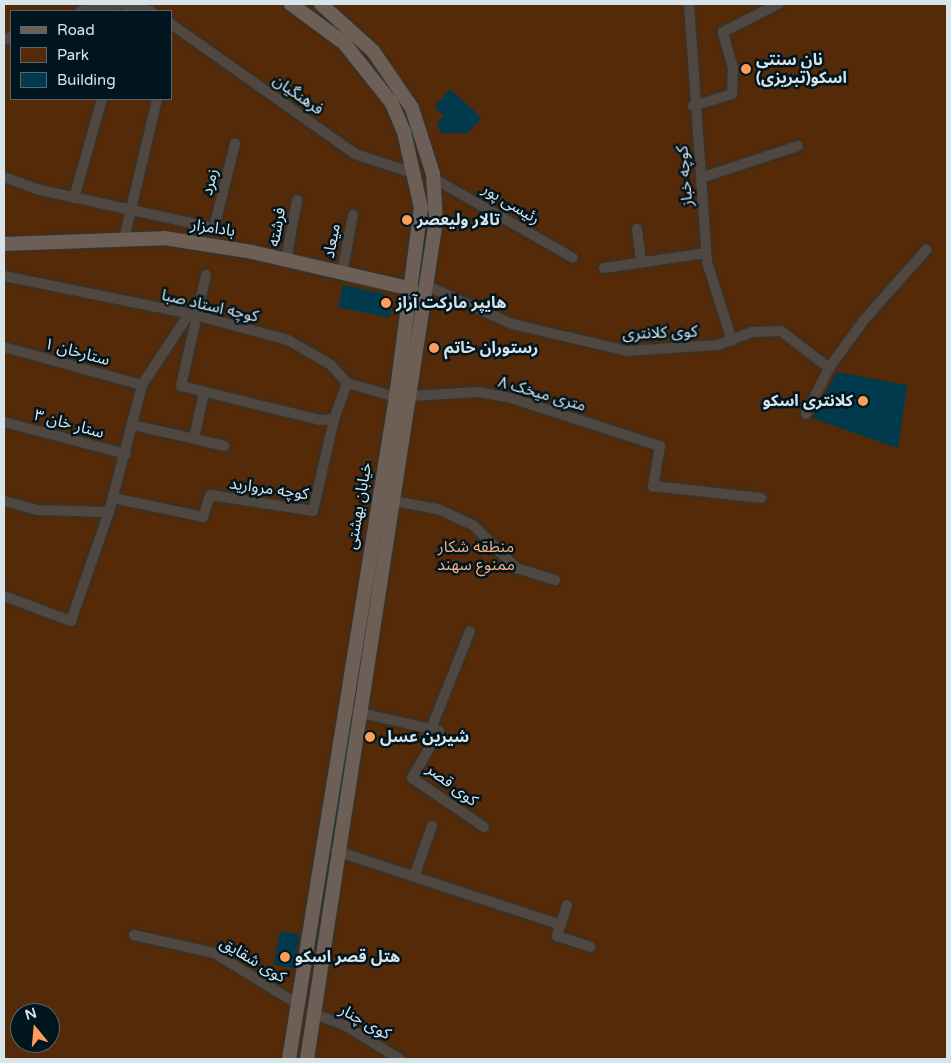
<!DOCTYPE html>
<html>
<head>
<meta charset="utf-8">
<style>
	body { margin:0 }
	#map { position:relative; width:951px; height:1063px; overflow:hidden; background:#061e27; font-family:"Varela Round","Noto Sans Arabic",sans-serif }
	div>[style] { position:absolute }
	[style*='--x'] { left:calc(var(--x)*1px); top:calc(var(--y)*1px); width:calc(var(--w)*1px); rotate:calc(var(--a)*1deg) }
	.green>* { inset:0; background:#542a09 }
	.building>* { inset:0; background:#013a4d; transform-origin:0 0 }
	.roads { filter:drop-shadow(0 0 1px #233a42) drop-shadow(0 0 1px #233a42) }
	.street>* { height:10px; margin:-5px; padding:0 5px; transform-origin:5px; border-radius:5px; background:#504741 }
	.secondary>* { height:14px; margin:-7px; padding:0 7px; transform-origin:7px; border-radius:7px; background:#6e5f56 }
	.dots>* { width:14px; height:14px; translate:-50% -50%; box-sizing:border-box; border:2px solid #00151e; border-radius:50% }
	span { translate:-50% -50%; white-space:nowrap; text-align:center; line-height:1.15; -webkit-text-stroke:5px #00151e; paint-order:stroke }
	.poi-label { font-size:16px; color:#d7e5eb; font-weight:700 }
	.left { translate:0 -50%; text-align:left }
	.right { translate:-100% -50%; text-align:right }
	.street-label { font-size:16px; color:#d7e5eb }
	.park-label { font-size:16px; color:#faaf7f }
	.frame { position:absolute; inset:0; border:5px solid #d7e5eb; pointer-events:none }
	.legend { position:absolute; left:10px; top:10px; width:162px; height:90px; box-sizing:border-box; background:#00151e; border:1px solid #566870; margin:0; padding:6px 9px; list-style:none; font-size:15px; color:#d7e5eb }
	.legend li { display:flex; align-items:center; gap:10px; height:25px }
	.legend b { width:25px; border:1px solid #566870 }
	.north { position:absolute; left:10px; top:1003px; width:50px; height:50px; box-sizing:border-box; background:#00151e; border:1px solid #566870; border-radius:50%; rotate:343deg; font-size:14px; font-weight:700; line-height:20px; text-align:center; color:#d7e5eb }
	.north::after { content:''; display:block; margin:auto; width:18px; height:22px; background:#fe9c58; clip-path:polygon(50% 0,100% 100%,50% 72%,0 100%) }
</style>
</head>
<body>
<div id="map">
	<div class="green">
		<div style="clip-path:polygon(evenodd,4px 4px,947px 4px,947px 1059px,4px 1059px,4px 4px,11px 11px,171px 11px,171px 99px,11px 99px,11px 11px,4px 4px,20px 1013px,50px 1013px,50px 1043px,20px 1043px,20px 1013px)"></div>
	</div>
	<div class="building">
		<div style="clip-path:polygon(450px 89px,482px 118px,468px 133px,440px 133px,437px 123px,444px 116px,434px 107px)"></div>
		<div style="clip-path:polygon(343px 285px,384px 294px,391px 305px,390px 318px,338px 307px)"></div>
		<div style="clip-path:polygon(837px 372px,907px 385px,898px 448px,812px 418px)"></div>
		<div style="left:280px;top:931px;width:20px;height:34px;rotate:11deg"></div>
	</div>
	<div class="roads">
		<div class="street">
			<div style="--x:689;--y:4;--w:259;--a:86"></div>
			<div style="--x:707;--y:262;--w:83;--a:72.4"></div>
			<div style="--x:80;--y:11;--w:41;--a:-9.9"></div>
			<div style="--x:120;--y:4;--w:32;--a:13"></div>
			<div style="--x:171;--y:24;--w:225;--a:35.2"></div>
			<div style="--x:355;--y:154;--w:64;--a:18.2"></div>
			<div style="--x:4;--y:40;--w:8;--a:-23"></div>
			<div style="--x:693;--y:106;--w:41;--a:-17.1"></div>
			<div style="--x:732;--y:94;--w:26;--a:-88"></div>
			<div style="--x:733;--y:68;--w:37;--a:-106"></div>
			<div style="--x:723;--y:32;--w:62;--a:-27"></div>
			<div style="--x:4;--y:177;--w:38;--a:20"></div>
			<div style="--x:40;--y:190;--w:178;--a:12.3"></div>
			<div style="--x:214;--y:228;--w:87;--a:-76"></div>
			<div style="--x:433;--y:178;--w:161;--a:29.7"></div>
			<div style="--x:701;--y:178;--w:102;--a:-18.3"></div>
			<div style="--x:74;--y:198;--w:103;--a:-74.2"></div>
			<div style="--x:637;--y:229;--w:34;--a:83"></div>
			<div style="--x:124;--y:239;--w:144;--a:-76.7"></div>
			<div style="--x:286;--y:260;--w:61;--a:-79.6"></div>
			<div style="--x:604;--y:268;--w:103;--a:-8.4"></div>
			<div style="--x:342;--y:273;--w:59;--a:-79.3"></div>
			<div style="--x:206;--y:275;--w:114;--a:102.7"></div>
			<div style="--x:181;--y:386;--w:144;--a:13.7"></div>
			<div style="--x:321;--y:420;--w:13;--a:-4"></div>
			<div style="--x:334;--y:419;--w:38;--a:-70"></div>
			<div style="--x:4;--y:276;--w:195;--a:11.5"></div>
			<div style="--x:195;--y:315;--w:96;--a:15"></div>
			<div style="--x:288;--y:340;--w:50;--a:30.2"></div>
			<div style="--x:331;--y:365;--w:24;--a:48"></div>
			<div style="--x:347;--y:383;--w:51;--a:15.9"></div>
			<div style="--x:428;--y:286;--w:92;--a:24.3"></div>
			<div style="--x:512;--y:324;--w:118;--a:13.2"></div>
			<div style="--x:627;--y:351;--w:91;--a:-3.8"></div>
			<div style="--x:718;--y:345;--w:36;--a:-21"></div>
			<div style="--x:752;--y:332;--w:29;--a:-2"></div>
			<div style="--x:781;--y:331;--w:61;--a:37.6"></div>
			<div style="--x:4;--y:347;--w:143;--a:15.4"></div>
			<div style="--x:412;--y:396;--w:66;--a:-3.5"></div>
			<div style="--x:478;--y:392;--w:34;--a:10"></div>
			<div style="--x:511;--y:398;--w:157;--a:17.9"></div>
			<div style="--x:660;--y:446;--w:41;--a:99.9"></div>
			<div style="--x:653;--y:486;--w:109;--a:6.3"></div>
			<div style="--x:806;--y:414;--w:51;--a:-63.4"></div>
			<div style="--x:829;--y:368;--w:59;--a:-53.9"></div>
			<div style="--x:864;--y:320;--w:94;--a:-48.5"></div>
			<div style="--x:4;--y:422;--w:126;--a:14.7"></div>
			<div style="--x:133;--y:425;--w:94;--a:12.9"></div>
			<div style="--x:194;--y:438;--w:46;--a:-77.5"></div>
			<div style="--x:113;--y:498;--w:92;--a:11.9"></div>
			<div style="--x:203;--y:517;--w:23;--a:-72"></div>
			<div style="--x:210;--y:495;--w:104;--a:8.8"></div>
			<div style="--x:313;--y:511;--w:94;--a:-77.1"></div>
			<div style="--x:4;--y:501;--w:34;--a:15"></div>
			<div style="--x:37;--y:510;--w:72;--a:1.6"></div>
			<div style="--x:394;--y:501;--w:45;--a:10.3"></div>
			<div style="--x:438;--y:509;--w:38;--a:25"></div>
			<div style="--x:473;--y:525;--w:61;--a:45"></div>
			<div style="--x:516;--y:568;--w:41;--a:17.1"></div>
			<div style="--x:4;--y:596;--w:72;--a:20.5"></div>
			<div style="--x:71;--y:621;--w:115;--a:-70.8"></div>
			<div style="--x:109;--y:512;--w:131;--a:-75.4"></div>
			<div style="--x:142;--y:385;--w:85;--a:-56.5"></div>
			<div style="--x:357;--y:712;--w:84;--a:13"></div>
			<div style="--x:439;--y:731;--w:54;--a:119.9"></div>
			<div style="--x:412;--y:778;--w:87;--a:34.2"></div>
			<div style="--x:431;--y:729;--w:105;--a:-68.3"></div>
			<div style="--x:336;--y:851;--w:237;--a:18.2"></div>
			<div style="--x:415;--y:874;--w:51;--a:-70.5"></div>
			<div style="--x:567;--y:905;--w:33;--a:108"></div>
			<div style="--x:557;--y:936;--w:35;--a:18"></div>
			<div style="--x:134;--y:935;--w:82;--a:12.7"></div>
			<div style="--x:214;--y:953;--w:98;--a:31.3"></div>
			<div style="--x:315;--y:1014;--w:31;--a:21"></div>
			<div style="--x:344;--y:1025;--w:66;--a:31.3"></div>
		</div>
		<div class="secondary">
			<div style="--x:4;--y:244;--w:160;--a:-2.1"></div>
			<div style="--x:164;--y:238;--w:89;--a:9"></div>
			<div style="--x:252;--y:252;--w:164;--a:13"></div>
			<div style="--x:289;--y:1059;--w:671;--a:-80.82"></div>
			<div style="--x:396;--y:397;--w:191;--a:-82.5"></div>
			<div style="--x:421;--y:208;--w:78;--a:-102.6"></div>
			<div style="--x:404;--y:132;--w:33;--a:-113"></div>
			<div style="--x:391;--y:102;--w:75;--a:-128.5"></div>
			<div style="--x:344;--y:43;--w:66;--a:-143.7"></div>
			<div style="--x:307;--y:1059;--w:848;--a:-81.25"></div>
			<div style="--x:436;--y:221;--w:47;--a:-93.7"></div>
			<div style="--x:433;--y:174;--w:69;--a:-107.7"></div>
			<div style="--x:412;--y:108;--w:69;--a:-124.4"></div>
			<div style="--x:373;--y:51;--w:70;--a:-137.9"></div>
		</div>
	</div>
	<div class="dots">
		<div style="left:746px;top:69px;background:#fe9c58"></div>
		<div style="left:407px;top:220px;background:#fe9c58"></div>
		<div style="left:386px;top:303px;background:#fe9c58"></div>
		<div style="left:434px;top:348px;background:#fe9c58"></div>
		<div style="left:863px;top:401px;background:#fe9c58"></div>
		<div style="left:370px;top:737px;background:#fe9c58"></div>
		<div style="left:285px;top:957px;background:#fe9c58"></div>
	</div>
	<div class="poi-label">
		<span class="left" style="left:756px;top:69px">نان سنتی<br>اسکو(تبریزی)</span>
		<span class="left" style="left:417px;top:220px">تالار ولیعصر</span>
		<span class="left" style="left:396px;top:303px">هایپر مارکت آراز</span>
		<span class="left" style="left:444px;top:348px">رستوران خاتم</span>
		<span class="right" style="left:853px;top:401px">کلانتری اسکو</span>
		<span class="left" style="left:380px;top:737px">شیرین عسل</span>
		<span class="left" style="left:295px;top:957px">هتل قصر اسکو</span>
	</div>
	<div class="street-label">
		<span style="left:298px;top:95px;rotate:35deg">فرهنگیان</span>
		<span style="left:685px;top:176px;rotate:-95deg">کوچه خباز</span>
		<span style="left:210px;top:182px;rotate:-76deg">زمرد</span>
		<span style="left:511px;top:204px;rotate:31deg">رئیسی پور</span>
		<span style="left:277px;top:227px;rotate:-80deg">فرشته</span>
		<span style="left:213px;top:228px;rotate:9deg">بادامزار</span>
		<span style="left:332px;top:241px;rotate:-79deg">میعاد</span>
		<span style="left:210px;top:306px;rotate:13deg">کوچه استاد صبا</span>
		<span style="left:660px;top:333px;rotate:-2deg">کوی کلانتری</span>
		<span style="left:77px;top:352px;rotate:15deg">ستارخان ۱</span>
		<span style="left:542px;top:394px;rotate:16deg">۸ متری میخک</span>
		<span style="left:69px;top:424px;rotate:15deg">ستار خان ۳</span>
		<span style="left:269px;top:489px;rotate:8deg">کوچه مروارید</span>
		<span style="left:359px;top:506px;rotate:-80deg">خیابان بهشتی</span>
		<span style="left:452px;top:785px;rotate:37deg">کوی قصر</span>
		<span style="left:253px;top:960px;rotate:31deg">کوی شقایق</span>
		<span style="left:365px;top:1022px;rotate:29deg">کوی چنار</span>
	</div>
	<div class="park-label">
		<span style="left:476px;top:556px">منطقه شکار<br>ممنوع سهند</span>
	</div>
	<div class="frame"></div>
	<ul class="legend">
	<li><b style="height:6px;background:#6e5f56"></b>Road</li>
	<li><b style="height:14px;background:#542a09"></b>Park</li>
	<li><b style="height:14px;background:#013a4d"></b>Building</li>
	</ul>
	<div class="north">N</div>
</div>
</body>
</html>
